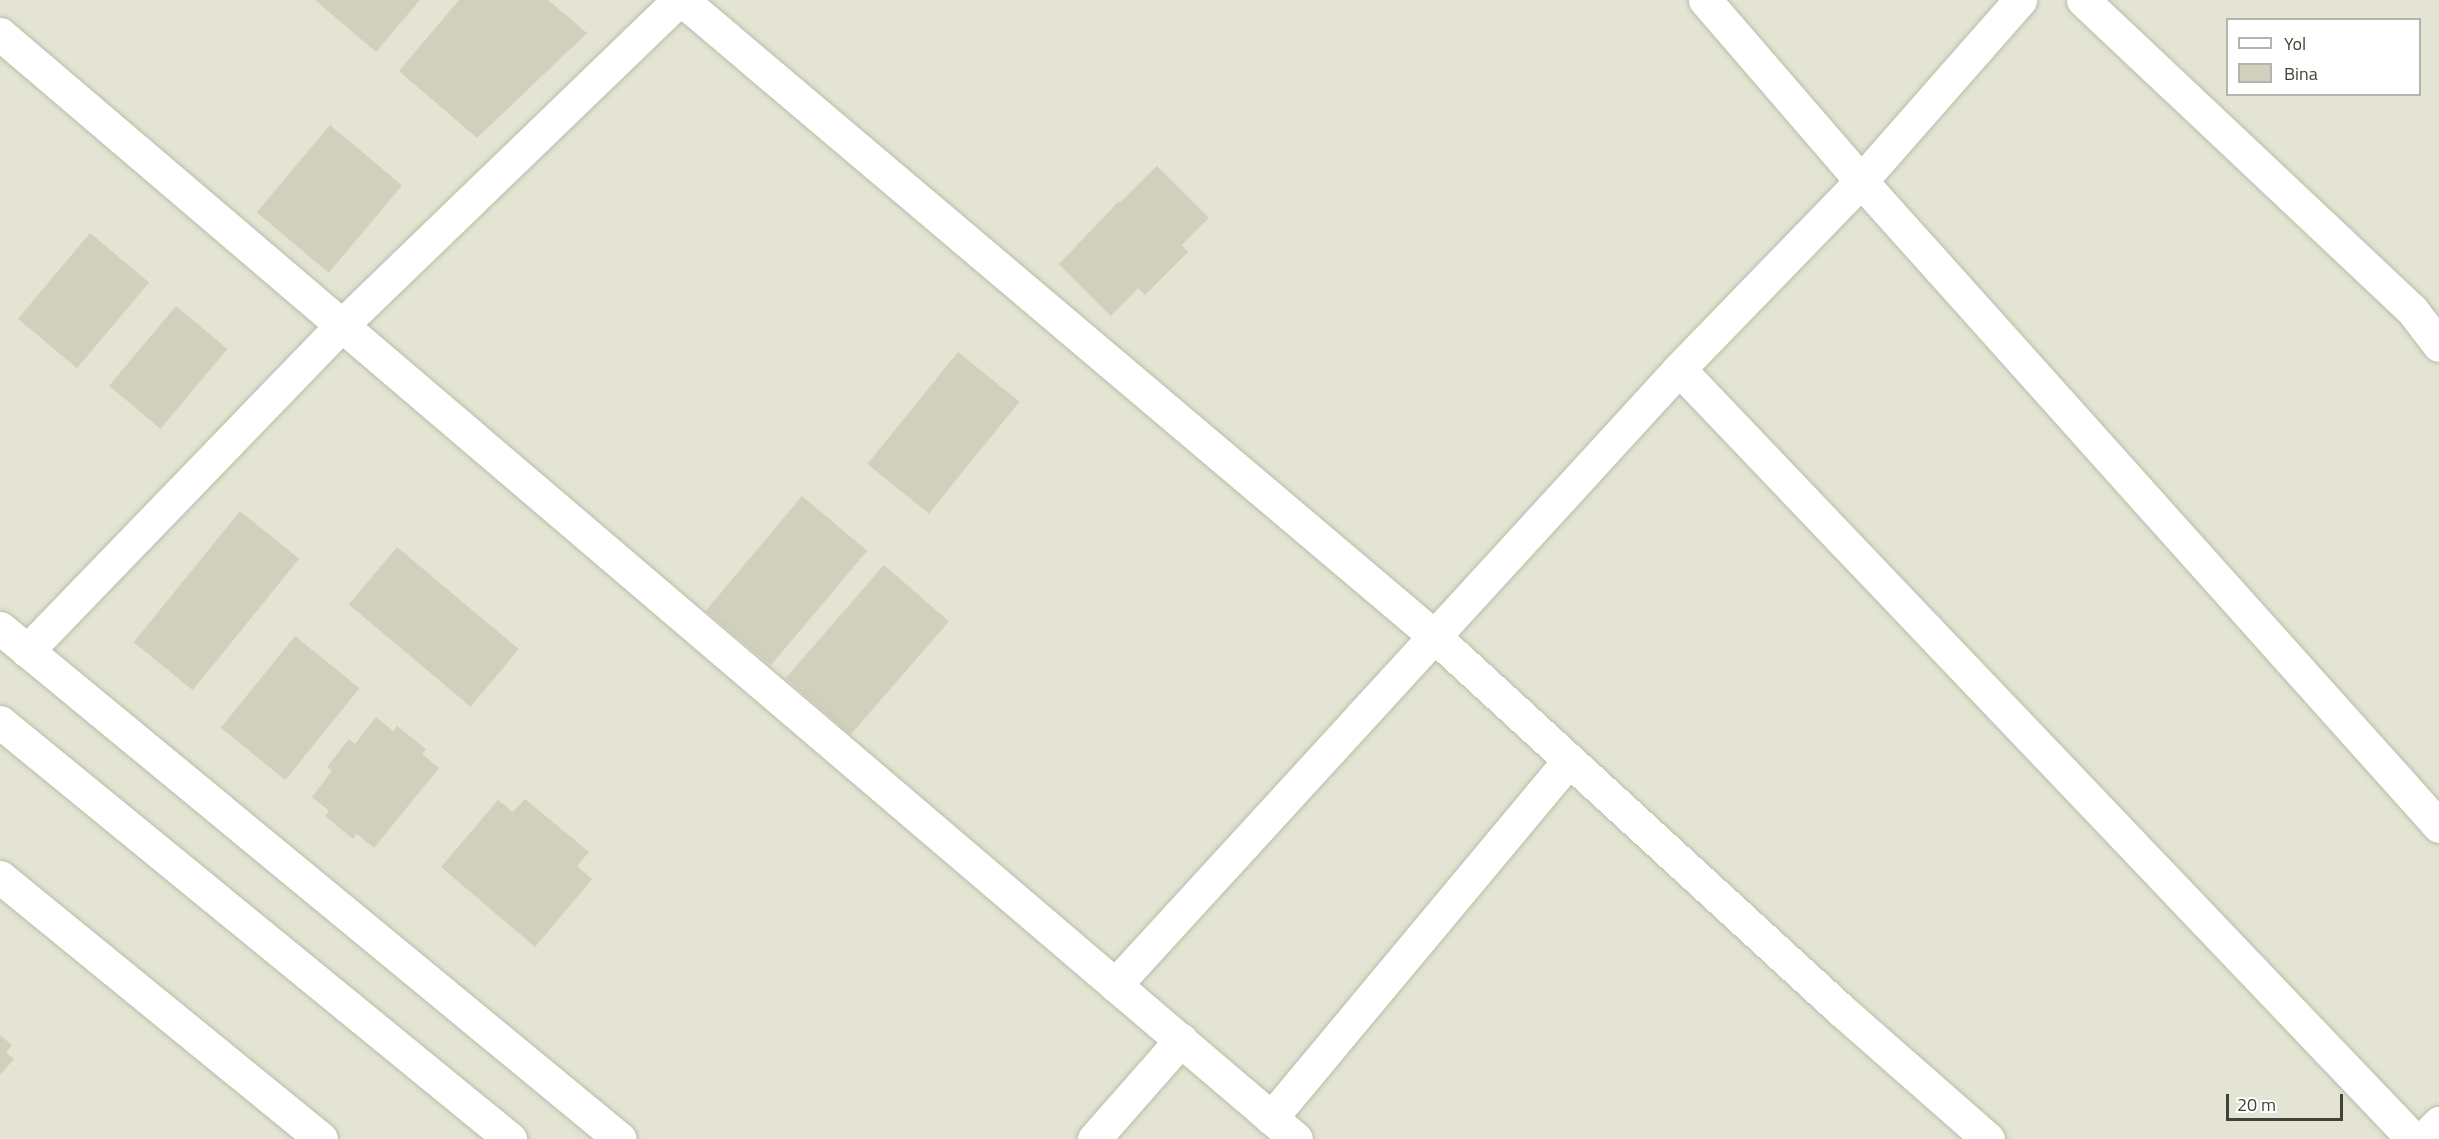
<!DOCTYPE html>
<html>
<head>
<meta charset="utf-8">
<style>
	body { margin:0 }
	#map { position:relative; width:2439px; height:1139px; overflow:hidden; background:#f1f1e6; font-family:"Titillium Web",sans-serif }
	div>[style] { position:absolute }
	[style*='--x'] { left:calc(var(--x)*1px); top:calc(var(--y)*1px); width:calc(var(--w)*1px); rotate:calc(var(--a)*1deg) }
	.residential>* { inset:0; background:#e4e4d4 }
	.building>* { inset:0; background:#d1d0bc; transform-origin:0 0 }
	.roads { filter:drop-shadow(0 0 2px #bbbba9) drop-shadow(0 0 2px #bbbba9) }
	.minor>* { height:33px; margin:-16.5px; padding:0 16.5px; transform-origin:16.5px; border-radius:16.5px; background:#fff }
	span { translate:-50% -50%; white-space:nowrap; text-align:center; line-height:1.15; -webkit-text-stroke:6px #fff; paint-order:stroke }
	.legend { position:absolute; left:2226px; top:18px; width:195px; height:78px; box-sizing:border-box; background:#fff; border:2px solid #b4b3af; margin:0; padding:8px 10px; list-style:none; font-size:18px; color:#434236 }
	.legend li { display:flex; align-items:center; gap:12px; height:30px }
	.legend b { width:30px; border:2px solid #b4b3af }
	.scale { position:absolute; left:2226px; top:1094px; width:117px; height:27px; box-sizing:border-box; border:3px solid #434236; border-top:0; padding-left:8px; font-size:18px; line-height:21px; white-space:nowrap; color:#434236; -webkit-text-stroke:4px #fff; paint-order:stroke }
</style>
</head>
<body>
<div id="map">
	<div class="residential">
		<div style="clip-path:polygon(evenodd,0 0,2439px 0,2439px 1139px,0 1139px,0 0,2228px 20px,2420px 20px,2420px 94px,2228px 94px,2228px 20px)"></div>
	</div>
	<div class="building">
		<div style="clip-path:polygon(315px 0,420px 0,376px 52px)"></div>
		<div style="clip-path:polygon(459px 0,548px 0,587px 33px,477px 138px,399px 71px)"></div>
		<div style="left:330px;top:125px;width:94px;height:114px;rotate:40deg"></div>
		<div style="clip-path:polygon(1157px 166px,1209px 218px,1182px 245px,1188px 252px,1145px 295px,1138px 288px,1111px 316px,1059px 264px,1119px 201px,1120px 203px)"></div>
		<div style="left:90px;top:233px;width:77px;height:112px;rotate:40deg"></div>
		<div style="left:176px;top:306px;width:67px;height:104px;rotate:40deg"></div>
		<div style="left:958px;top:352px;width:79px;height:144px;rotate:39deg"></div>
		<div style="left:802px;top:496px;width:85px;height:150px;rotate:40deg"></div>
		<div style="left:240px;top:511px;width:76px;height:169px;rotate:39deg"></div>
		<div style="left:397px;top:547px;width:159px;height:75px;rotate:40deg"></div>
		<div style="left:884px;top:565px;width:86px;height:150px;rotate:41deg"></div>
		<div style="left:295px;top:636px;width:83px;height:118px;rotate:39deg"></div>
		<div style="clip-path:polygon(376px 717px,393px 731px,397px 726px,426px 749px,422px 754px,439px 768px,374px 848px,357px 834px,353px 839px,325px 816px,329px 811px,312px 797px,332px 771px,327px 767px,349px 739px,355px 744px)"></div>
		<div style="clip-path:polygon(525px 799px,589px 852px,577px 866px,592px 879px,535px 947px,441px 867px,498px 800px,513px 812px)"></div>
		<div style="clip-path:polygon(0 1035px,12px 1045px,6px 1053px,14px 1059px,0 1075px)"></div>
	</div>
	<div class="roads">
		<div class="minor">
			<div style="--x:682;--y:0;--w:983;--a:40.22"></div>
			<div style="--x:1433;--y:635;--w:553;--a:42.58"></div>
			<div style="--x:1840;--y:1009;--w:197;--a:41.3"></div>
			<div style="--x:1705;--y:0;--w:239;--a:49.2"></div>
			<div style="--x:1861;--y:181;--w:866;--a:48.14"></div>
			<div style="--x:2083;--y:0;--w:452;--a:43.3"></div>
			<div style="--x:2412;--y:310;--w:44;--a:52.4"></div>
			<div style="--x:0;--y:34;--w:1703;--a:40.45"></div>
			<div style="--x:1679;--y:369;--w:1064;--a:46.37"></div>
			<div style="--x:0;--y:628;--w:803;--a:39.5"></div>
			<div style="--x:27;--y:651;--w:452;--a:-46"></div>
			<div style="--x:341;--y:326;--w:470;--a:-44"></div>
			<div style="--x:0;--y:722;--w:659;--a:39.27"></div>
			<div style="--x:0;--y:877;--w:414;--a:39.2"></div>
			<div style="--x:1115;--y:985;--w:835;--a:-47.52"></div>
			<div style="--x:1679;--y:369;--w:262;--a:-45.9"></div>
			<div style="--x:1861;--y:181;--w:241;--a:-48.7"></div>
			<div style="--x:1271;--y:1118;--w:466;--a:-50.2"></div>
			<div style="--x:1094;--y:1139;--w:132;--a:-48.7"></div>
			<div style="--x:2423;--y:1139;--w:23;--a:-45"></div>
		</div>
	</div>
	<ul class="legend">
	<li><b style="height:8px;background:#fff"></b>Yol</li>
	<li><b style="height:16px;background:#d1d0bc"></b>Bina</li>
	</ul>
	<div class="scale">20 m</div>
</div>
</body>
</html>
